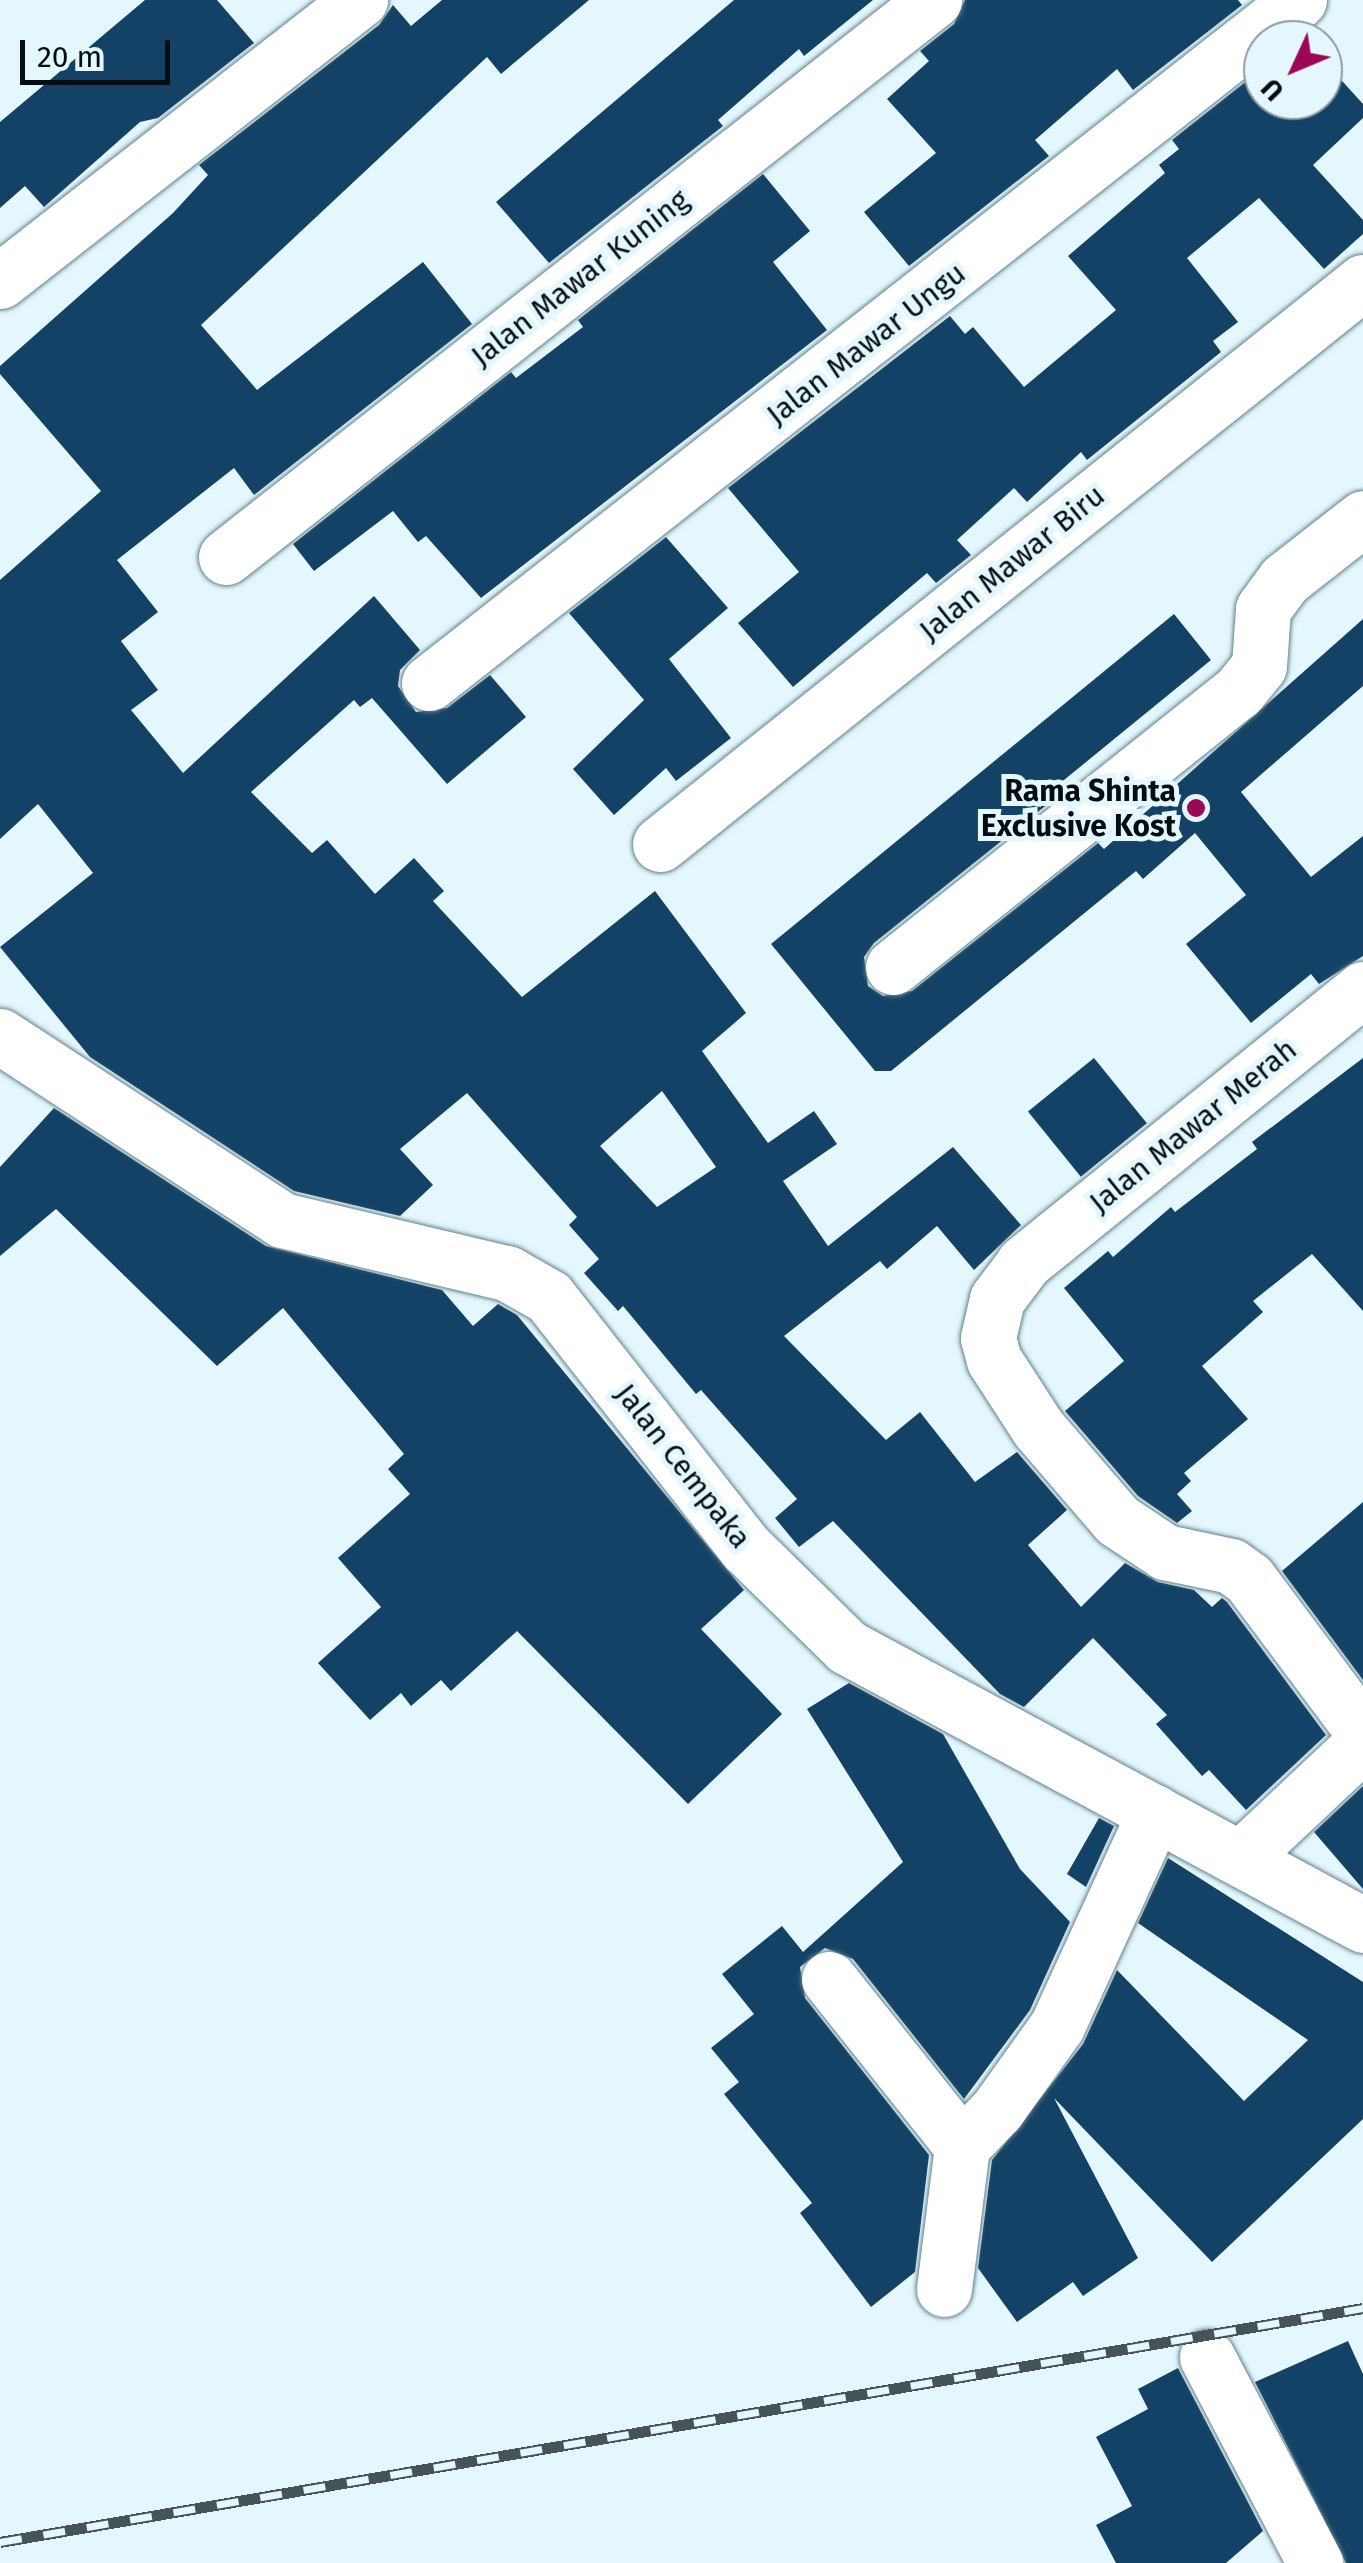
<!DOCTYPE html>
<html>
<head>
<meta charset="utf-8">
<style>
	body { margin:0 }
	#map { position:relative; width:1363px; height:2563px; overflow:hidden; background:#e3f7fd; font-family:"Fira Sans",sans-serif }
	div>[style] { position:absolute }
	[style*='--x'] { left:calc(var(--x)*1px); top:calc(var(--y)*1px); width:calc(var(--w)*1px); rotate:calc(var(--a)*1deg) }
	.building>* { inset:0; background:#144267; transform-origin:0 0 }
	.roads { filter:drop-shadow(0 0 2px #63808a) drop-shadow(0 0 2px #63808a) }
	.minor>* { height:55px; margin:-27.5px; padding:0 27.5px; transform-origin:27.5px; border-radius:27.5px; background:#fff }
	.rail>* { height:11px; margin-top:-5.5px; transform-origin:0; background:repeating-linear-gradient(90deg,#e3f7fd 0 22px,#465357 0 44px); box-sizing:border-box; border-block:2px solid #465357 }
	.dots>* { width:28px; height:28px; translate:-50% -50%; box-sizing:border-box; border:5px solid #e3f7fd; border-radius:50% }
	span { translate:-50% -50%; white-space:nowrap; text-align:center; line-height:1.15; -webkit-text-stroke:10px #e3f7fd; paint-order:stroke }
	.street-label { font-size:30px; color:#040e12 }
	.poi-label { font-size:30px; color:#040e12; font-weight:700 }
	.right { translate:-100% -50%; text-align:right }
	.north { position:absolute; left:1243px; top:20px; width:100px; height:100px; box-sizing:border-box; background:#e3f7fd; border:2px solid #8a9a9f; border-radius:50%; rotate:226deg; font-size:28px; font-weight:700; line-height:40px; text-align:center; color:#040e12 }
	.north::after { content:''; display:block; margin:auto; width:35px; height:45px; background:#9c0856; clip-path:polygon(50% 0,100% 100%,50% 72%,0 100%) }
	.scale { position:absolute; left:20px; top:40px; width:150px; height:45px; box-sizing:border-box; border:5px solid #040e12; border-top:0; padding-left:12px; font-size:30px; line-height:35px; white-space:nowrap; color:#040e12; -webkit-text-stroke:8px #e3f7fd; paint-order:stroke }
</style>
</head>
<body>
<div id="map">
	<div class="building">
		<div style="clip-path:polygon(145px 0,217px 0,254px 43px,158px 118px,140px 122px,44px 207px,25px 186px,0 208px,0 122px)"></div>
		<div style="clip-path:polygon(evenodd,442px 0,589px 0,501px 74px,487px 57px,201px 325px,257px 390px,423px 262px,472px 324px,254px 495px,234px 468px,117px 560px,158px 612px,121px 641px,158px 690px,131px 710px,183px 773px,374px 596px,420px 650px,400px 670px,398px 686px,416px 712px,447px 708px,490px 675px,526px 717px,447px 784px,372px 698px,360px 707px,354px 700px,251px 792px,312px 853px,327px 840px,375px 894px,414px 858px,444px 891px,433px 901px,522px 997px,655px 891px,746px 1013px,702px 1051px,768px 1143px,814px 1111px,837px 1144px,783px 1181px,828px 1246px,953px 1147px,1021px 1225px,974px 1270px,937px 1226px,887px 1269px,880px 1261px,784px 1336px,886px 1440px,920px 1412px,975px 1482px,1017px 1452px,1067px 1510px,1028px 1545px,1081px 1607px,1125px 1563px,1158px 1582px,1194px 1590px,1212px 1607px,1222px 1598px,1227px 1602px,1326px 1735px,1246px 1810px,1209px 1770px,1202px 1776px,1156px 1724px,1167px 1715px,1093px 1638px,1024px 1707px,1000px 1694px,833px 1521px,799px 1547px,775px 1518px,797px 1499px,701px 1390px,696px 1394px,623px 1306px,618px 1311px,584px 1273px,599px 1259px,569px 1225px,577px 1217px,467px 1093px,400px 1149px,433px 1185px,400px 1216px,294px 1191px,90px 1057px,0 947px,93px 873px,38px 804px,0 839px,0 580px,101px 491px,0 374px,0 366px,173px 213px,208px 175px,199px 165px,379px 25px,393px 5px,411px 26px,442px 0,662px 1091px,716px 1167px,657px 1207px,600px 1146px,662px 1091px)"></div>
		<div style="clip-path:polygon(734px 0,873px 0,804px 56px,799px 49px,718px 120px,723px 126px,549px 263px,496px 202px)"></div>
		<div style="clip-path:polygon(965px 0,1238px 0,1242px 5px,1133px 90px,1117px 69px,1035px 140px,1049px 156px,909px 266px,864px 212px,936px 153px,887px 99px,929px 61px,920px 51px,954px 24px)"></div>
		<div style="clip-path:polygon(1323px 60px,1363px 104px,1363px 118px,1313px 165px,1363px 220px,1363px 234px,1324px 269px,1259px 198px,1187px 258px,1238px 322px,1213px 341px,1221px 352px,1087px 460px,1081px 452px,1027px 502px,1014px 488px,957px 540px,971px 555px,936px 583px,927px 573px,793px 687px,738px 623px,799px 572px,728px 488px,950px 316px,965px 334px,973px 327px,1024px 387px,1116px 310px,1068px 256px,1165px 173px,1159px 165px,1179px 149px,1172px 140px,1263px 68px,1263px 100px,1323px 104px)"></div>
		<div style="clip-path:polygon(763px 174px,810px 231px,773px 262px,827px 330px,481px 598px,426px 536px,418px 542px,393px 511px,314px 571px,293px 544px,511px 372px,516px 378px,583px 327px,578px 320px)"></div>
		<div style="clip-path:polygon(666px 537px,728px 608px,669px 659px,731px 738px,676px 781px,666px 768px,614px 815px,573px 769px,644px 700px,569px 613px)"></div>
		<div style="clip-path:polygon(1174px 614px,1211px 660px,1053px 789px,1059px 795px,874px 943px,864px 957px,868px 986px,883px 996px,912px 991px,1098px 843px,1104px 849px,1363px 619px,1363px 686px,1241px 792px,1311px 877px,1363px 836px,1363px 956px,1319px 984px,1311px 974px,1251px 1023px,1186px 944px,1246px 895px,1195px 833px,1143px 879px,1136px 871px,891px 1071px,875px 1071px,771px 944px)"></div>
		<div style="left:1094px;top:1058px;width:84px;height:85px;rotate:51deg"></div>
		<div style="clip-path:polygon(1363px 1058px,1363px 1311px,1312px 1254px,1253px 1301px,1263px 1312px,1202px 1366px,1248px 1419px,1184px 1473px,1191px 1481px,1177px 1494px,1192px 1511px,1177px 1523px,1138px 1496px,1065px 1411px,1124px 1361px,1064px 1288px,1108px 1251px,1113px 1257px,1171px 1207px,1175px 1212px,1257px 1149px,1252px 1142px)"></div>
		<div style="clip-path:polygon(54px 1108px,266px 1246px,442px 1290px,473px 1326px,498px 1304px,517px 1315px,744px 1590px,701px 1629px,782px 1714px,688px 1804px,517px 1631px,451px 1691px,441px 1680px,411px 1706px,401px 1693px,370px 1720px,318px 1663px,381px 1607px,338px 1558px,410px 1494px,388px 1469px,404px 1454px,283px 1308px,217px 1366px,56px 1209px,0 1256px,0 1167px)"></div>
		<div style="clip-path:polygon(1363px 1502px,1363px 1680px,1282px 1571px)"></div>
		<div style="clip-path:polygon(849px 1683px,943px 1734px,1020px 1869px,1070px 1922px,1030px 2010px,964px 2099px,853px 1959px,825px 1948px,800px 1967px,805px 1998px,929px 2155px,915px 2272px,871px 2307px,800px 2213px,812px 2203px,724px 2094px,739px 2082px,711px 2048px,754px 2014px,722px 1974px,782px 1926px,803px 1952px,903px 1862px,807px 1709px)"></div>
		<div style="clip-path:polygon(1363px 1786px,1363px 1889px,1314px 1832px)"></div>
		<div style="clip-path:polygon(1099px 1818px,1114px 1826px,1086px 1887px,1067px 1874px)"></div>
		<div style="clip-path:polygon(1168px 1858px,1363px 1982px,1363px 2119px,1212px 2262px,1054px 2098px,1138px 2258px,1083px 2296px,1073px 2282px,1017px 2322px,978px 2268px,992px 2160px,1083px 2044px,1117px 1970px,1244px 2101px,1308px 2040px,1138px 1923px)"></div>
		<div style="clip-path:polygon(1348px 2341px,1363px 2374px,1363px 2563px,1346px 2563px,1255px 2382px)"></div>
		<div style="clip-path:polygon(1178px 2368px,1263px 2531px,1226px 2563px,1116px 2563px,1096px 2525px,1132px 2506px,1096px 2437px,1148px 2409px,1138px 2389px)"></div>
	</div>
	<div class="roads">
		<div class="minor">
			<div style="--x:0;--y:281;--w:457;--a:-38"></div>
			<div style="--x:226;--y:557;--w:901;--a:-38.19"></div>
			<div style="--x:429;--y:683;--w:1106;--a:-38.13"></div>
			<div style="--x:660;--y:844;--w:900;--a:-38.64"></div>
			<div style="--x:893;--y:967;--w:441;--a:-38.6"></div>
			<div style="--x:1238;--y:692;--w:33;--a:-51"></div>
			<div style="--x:1259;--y:666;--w:57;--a:-86"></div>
			<div style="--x:1263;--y:609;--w:36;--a:-54"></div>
			<div style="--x:1284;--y:580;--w:100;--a:-38.1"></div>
			<div style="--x:1363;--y:989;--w:436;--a:141.1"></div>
			<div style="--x:1024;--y:1263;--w:45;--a:126.9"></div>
			<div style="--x:997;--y:1299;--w:40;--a:103"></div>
			<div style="--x:988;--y:1338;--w:23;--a:75"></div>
			<div style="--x:994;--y:1360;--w:81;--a:57.1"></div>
			<div style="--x:1038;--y:1428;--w:121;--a:49.3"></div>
			<div style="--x:1117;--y:1520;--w:58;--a:33.7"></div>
			<div style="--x:1165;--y:1552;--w:67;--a:12"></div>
			<div style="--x:1231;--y:1566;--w:22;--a:36"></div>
			<div style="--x:1249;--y:1579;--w:191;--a:53.3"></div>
			<div style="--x:0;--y:1036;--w:337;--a:33.1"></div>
			<div style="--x:282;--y:1220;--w:231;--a:13.3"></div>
			<div style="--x:507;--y:1273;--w:48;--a:29.7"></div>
			<div style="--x:549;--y:1297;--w:319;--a:51.9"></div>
			<div style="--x:746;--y:1548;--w:141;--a:44.4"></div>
			<div style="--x:847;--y:1647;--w:586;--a:28.31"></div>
			<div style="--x:1242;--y:1857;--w:166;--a:-43.3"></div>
			<div style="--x:829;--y:1979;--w:213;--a:51.5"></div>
			<div style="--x:962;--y:2146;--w:50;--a:-45.8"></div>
			<div style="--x:997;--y:2110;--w:103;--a:-54.5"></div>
			<div style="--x:1057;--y:2026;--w:235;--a:-65.4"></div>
			<div style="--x:944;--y:2289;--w:144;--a:-82.8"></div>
			<div style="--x:1207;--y:2357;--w:233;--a:62.3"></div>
		</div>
	</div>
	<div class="rail">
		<div style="--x:0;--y:2542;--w:1383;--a:-9.74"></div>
	</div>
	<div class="dots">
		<div style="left:1196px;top:808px;background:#9c0856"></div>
	</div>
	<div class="street-label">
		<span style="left:580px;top:278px;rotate:-38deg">Jalan Mawar Kuning</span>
		<span style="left:866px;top:344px;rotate:-38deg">Jalan Mawar Ungu</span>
		<span style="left:1012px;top:563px;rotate:-39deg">Jalan Mawar Biru</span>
		<span style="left:1193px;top:1126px;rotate:-39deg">Jalan Mawar Merah</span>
		<span style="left:683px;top:1466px;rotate:52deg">Jalan Cempaka</span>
	</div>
	<div class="poi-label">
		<span class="right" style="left:1176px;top:808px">Rama Shinta<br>Exclusive Kost</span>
	</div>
	<div class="north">U</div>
	<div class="scale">20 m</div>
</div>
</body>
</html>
